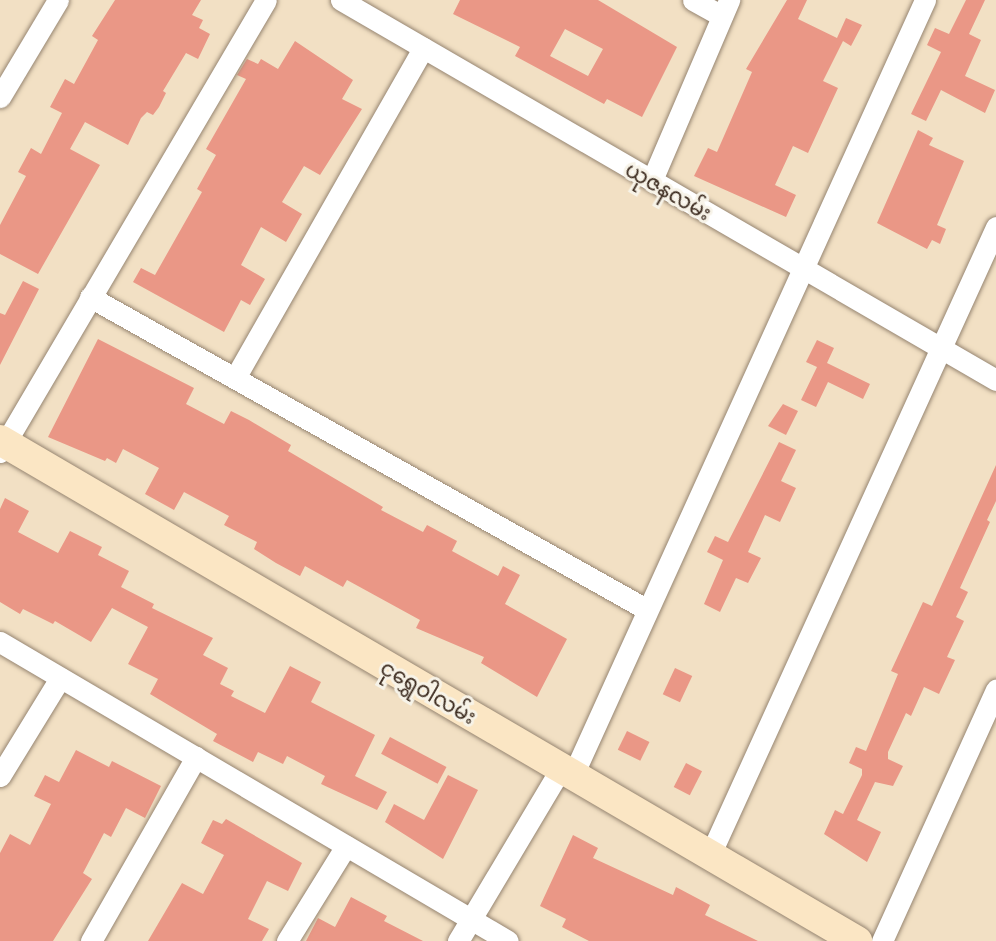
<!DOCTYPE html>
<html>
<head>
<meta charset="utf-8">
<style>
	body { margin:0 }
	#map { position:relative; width:996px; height:941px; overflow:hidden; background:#f2e0c4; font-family:"Playpen Sans","Noto Sans Myanmar",sans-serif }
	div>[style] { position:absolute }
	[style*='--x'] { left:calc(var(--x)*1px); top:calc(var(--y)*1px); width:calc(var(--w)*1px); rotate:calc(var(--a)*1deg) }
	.building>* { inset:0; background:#ea9786; transform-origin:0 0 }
	.roads { filter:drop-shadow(0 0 2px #968571) drop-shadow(0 0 2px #968571) }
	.street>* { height:21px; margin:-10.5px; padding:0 10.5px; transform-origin:10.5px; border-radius:10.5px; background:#fff }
	.secondary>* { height:30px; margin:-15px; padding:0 15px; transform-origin:15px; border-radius:15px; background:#fbe6c4 }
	span { translate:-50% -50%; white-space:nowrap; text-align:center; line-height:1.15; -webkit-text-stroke:6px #f7f3e8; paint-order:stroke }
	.street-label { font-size:21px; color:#3b2a1e }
</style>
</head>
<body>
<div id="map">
	<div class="building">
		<div style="clip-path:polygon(115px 0,201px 0,192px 15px,203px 20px,199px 28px,210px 34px,198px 59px,186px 53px,163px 91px,166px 93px,159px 107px,153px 115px,147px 112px,141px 118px,128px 145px,85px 122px,70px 149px,100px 165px,38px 274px,0 254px,0 225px,26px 176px,18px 172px,31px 148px,41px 154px,62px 113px,50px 107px,65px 79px,74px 84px,98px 40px,92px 36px)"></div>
		<div style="clip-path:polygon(evenodd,460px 0,598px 0,677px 47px,642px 117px,607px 99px,604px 104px,515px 56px,520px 47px,453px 14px,460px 0,565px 29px,603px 49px,588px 76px,550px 56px,565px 29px)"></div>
		<div style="clip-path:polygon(787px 0,807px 0,798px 19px,837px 38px,846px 18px,862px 25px,851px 46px,843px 41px,823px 81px,838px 88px,808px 153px,793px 146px,775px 185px,796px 195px,786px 217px,694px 176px,708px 148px,717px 152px,752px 72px,746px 69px)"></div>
		<div style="clip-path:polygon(966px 0,985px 0,969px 34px,981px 40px,965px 76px,995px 90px,985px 113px,941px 90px,926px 121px,911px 114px,941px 52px,927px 45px,935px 28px,949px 34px)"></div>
		<div style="clip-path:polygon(295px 41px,353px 80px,342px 99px,362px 109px,320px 175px,304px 166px,282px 202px,302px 214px,286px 242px,261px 227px,241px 265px,265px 279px,250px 305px,241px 300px,224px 332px,133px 282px,141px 268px,155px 275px,202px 192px,197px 189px,216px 155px,206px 149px,246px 79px,237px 75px,247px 59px,258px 64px,261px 59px,278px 69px)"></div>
		<div style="clip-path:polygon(918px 130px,933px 138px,929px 145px,964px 161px,937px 225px,946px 229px,940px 244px,932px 240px,927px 249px,877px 223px)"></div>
		<div style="clip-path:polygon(23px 281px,39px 289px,0 365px,0 313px,5px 315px)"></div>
		<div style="clip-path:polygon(98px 339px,194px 388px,186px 404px,224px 424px,231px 411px,249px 420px,291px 445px,288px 451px,383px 507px,381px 510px,423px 532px,427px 525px,457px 541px,452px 551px,498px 576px,503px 566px,520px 575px,505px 604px,567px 639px,537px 697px,481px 663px,484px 657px,416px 628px,420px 620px,347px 580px,343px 587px,305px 566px,300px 576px,276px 563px,254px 549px,257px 542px,224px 525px,229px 516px,184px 492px,174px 510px,145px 494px,159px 468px,123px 449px,116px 463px,107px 458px,105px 461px,48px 437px)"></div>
		<div style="clip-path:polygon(817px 340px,834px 348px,827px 363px,870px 384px,863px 399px,828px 382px,816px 407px,801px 400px,817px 367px,806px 362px)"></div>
		<div style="clip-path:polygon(783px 404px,798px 411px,786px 435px,768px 426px)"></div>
		<div style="clip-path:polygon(779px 442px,796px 450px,781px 481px,796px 488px,780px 522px,765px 515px,748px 552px,761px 558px,748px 583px,736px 578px,720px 612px,704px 604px,723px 560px,707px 552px,715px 536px,728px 542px)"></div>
		<div style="clip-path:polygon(996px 465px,996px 501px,987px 520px,990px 522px,960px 588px,968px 592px,956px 617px,964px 621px,947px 657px,955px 660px,939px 694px,924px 687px,911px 716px,906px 713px,888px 752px,888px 759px,903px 766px,893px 786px,875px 782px,857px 820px,881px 832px,867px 862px,824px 834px,835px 810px,843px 814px,862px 775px,862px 769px,849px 763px,856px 747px,866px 751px,898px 674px,891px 671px,923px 602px,932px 606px)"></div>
		<div style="clip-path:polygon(5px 498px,29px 511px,18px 532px,58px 553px,70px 531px,102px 547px,98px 555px,129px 571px,121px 587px,154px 604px,152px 608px,213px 638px,203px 655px,228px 668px,220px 684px,234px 691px,231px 696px,265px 713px,290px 666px,321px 682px,311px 702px,375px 735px,355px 776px,387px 792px,377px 810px,321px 784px,325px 776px,287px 756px,283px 764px,258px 752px,253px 762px,213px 741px,217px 734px,150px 694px,158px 679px,128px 664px,148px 627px,112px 608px,91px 642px,55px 621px,53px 624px,23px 609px,20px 614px,0 602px,0 509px)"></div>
		<div style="left:675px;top:668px;width:19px;height:29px;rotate:25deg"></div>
		<div style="left:627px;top:731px;width:25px;height:21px;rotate:26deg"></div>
		<div style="left:390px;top:737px;width:64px;height:19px;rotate:28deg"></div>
		<div style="clip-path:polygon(76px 750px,109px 767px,112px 761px,161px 786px,145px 818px,126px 808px,111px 837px,104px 833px,83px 873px,92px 879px,53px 941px,0 941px,0 853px,10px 834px,30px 845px,51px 804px,34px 796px,45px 775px,59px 782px)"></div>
		<div style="left:686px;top:763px;width:18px;height:27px;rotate:27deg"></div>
		<div style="clip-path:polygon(448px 775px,478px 790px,443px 859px,385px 822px,394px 804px,424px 820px)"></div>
		<div style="clip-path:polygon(226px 819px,302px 863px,288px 891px,267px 881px,248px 919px,269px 929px,262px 941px,148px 941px,182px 883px,203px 894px,224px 855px,201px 843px,213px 820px,222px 824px)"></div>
		<div style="clip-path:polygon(573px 835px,598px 848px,593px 858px,673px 895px,676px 887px,710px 905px,705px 915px,758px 941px,589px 941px,562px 927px,566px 919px,540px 906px)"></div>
		<div style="clip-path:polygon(351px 897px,387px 916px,384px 921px,423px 941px,306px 941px,318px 918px,335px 927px)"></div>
	</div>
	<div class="roads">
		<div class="street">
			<div style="--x:341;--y:0;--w:757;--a:30.12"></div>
			<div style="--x:693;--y:0;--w:33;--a:29"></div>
			<div style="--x:0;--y:97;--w:113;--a:-59.1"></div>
			<div style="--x:652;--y:180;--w:196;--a:-66.8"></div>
			<div style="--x:90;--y:297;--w:638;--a:29.3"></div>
			<div style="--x:235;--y:378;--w:380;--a:-60.3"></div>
			<div style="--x:0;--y:452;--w:524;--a:-59.52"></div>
			<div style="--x:0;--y:642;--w:589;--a:30.48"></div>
			<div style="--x:573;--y:775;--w:851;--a:-65.57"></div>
			<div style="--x:0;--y:776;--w:115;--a:-58.5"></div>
			<div style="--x:710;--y:855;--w:690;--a:-65.51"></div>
			<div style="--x:91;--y:941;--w:212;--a:-60.3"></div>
			<div style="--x:287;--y:941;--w:112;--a:-58.2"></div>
			<div style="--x:458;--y:941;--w:201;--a:-59.2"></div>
			<div style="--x:882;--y:941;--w:276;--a:-65.6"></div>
		</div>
		<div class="secondary">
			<div style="--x:0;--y:440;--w:993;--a:30.31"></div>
		</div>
	</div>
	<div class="street-label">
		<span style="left:669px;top:190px;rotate:30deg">ယုဇနလမ်း</span>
		<span style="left:429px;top:691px;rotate:30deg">ငုရွှေဝါလမ်း</span>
	</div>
</div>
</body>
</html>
